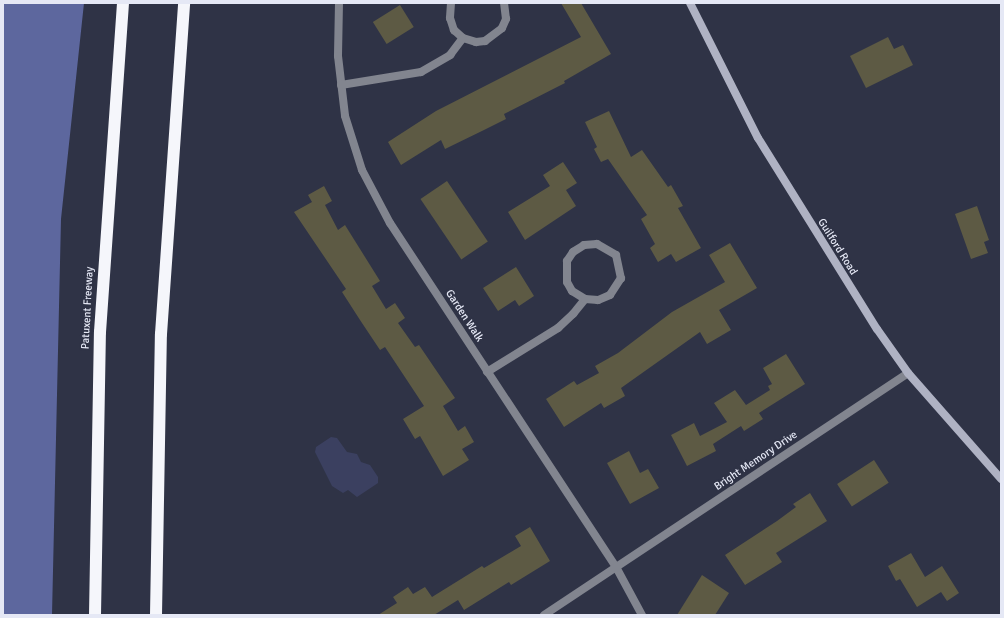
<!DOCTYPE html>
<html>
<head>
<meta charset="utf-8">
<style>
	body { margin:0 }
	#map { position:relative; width:1004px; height:618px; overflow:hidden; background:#2f3346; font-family:Signika,sans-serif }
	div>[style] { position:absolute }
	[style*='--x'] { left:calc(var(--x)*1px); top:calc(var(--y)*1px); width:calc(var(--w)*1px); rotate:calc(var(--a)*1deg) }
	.green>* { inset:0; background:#3b4060 }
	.forest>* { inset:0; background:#5d679e }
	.building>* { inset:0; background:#5d5a44; transform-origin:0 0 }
	.minor>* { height:8px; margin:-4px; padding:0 4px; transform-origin:4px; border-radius:4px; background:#82858f }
	.secondary>* { height:8px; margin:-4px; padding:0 4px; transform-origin:4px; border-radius:4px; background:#afb2c3 }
	.motorway>* { height:12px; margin:-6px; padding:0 6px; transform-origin:6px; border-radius:6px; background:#f5f6fb }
	span { translate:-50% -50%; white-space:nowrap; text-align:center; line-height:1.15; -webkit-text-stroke:4px #2f3346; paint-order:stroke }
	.street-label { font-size:11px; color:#e5e8f5 }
	.frame { position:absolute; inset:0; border:4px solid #e5e8f5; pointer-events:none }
</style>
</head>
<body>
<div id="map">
	<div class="green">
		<div style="clip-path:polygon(331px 437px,337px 438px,347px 452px,357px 454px,361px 462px,370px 465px,378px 477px,378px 483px,357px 497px,348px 490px,343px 493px,332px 486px,315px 452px,316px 447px)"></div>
	</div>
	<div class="forest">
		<div style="clip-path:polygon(3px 3px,84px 3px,61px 219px,52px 615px,3px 615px)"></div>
	</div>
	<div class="building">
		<div style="clip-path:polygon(561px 3px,581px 3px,611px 54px,564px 81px,565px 83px,504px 114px,506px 119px,484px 130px,445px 149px,441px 140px,401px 165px,388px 142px,436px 111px,581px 37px)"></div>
		<div style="left:400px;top:5px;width:26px;height:32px;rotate:58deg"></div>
		<div style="clip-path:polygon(888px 37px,894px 49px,903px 45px,913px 65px,866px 88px,850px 56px)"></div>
		<div style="clip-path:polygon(609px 111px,631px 157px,642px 150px,668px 187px,671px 185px,683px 206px,678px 208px,701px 248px,676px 262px,671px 254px,658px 262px,650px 248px,655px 244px,641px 219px,647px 215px,608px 159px,601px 162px,594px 149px,597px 147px,585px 122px)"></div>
		<div style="clip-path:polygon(563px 162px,577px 183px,566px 190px,576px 206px,525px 240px,508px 212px,550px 186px,543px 175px)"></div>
		<div style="left:447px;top:181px;width:73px;height:32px;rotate:56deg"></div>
		<div style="clip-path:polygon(324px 186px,332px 201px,325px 205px,338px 230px,345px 225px,380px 281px,372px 286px,386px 309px,395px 303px,405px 318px,398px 323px,415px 347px,419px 345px,455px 398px,443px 406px,458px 431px,465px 426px,474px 442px,462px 449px,469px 460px,443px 476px,420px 436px,415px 439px,403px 419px,424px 406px,385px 347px,380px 350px,360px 320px,342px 292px,346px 289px,294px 212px,312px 202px,308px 195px)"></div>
		<div style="clip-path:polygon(977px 206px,989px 240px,984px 242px,988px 253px,971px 259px,955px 214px)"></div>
		<div style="clip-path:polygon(730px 243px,757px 288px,719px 310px,731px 330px,707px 344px,700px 332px,621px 388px,625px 396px,604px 408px,601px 403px,564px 427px,546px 399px,574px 381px,577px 385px,599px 373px,595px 366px,618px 353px,672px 312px,725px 282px,709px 255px)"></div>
		<div style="clip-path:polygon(516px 267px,534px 296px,519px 306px,515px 300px,498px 311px,483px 288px)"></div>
		<div style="clip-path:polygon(786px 354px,805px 384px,759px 413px,763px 419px,744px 431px,741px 426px,713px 444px,716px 451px,687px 466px,671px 435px,694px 423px,700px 436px,727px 422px,714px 403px,735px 390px,746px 405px,770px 390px,768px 386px,772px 384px,763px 368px)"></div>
		<div style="clip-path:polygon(629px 451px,640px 473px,648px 469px,659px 488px,630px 504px,607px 463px)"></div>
		<div style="left:874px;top:460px;width:27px;height:44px;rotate:57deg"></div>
		<div style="clip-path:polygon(810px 493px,827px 521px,776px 553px,782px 562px,745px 585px,725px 555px,777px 521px,796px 507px,793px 504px)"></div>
		<div style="clip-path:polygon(530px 527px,550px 561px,511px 585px,509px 582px,464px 610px,458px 600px,434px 615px,378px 615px,397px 603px,393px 597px,408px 587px,413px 594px,425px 587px,432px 597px,482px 566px,484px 568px,521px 546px,515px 536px)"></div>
		<div style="clip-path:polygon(911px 553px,925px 577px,942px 566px,959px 593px,947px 601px,941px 592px,917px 607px,900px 579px,896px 581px,888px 566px)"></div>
		<div style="clip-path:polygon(702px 575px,729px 593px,715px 615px,677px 615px)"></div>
	</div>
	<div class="minor">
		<div style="--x:339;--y:3;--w:53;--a:91.1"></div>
		<div style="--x:338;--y:56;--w:60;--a:83.3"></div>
		<div style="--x:345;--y:116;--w:57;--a:72.5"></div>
		<div style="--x:362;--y:170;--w:60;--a:62.2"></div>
		<div style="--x:390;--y:223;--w:412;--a:56.7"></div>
		<div style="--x:616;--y:567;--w:55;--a:61.6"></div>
		<div style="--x:451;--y:3;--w:15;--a:94"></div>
		<div style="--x:450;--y:18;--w:13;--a:72"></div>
		<div style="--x:454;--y:30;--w:12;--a:42"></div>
		<div style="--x:463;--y:38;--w:14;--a:17"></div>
		<div style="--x:476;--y:42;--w:9;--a:-6"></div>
		<div style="--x:485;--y:41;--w:21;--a:-37"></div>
		<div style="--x:502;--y:28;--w:10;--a:-66"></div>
		<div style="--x:506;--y:19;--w:16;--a:-97"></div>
		<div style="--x:341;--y:85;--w:81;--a:-9.2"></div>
		<div style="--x:421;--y:72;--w:34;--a:-30"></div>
		<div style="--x:450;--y:55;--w:21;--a:-53"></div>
		<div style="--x:487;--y:372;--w:84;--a:-31.8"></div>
		<div style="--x:558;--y:328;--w:21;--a:-43"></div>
		<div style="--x:573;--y:314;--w:19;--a:-51"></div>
		<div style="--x:585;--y:299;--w:15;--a:-148"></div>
		<div style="--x:572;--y:291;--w:10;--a:-119"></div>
		<div style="--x:567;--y:282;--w:21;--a:-90"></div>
		<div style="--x:567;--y:261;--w:11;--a:-56"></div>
		<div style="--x:573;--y:252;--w:13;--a:-32"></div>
		<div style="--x:584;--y:245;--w:13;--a:-4"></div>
		<div style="--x:597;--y:244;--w:22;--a:30"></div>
		<div style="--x:616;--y:255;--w:24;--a:78"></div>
		<div style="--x:621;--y:278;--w:20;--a:123"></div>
		<div style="--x:610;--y:295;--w:13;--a:157"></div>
		<div style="--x:598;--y:300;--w:13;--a:-176"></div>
		<div style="--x:544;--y:615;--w:437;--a:-33.6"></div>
	</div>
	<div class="secondary">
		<div style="--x:690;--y:3;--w:151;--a:63.3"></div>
		<div style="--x:758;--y:138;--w:225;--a:58.1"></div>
		<div style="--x:877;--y:329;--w:54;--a:54.8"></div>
		<div style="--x:908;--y:373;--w:141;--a:48.7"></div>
	</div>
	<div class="motorway">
		<div style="--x:95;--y:615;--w:283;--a:-89"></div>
		<div style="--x:100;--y:332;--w:330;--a:-86"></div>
		<div style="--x:156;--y:615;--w:281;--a:-89"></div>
		<div style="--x:161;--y:334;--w:332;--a:-86"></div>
	</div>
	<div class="street-label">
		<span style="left:837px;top:247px;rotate:58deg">Guilford Road</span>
		<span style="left:88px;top:308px;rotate:-87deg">Patuxent Freeway</span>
		<span style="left:464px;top:316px;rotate:57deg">Garden Walk</span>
		<span style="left:756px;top:461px;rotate:-34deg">Bright Memory Drive</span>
	</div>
	<div class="frame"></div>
</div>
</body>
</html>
